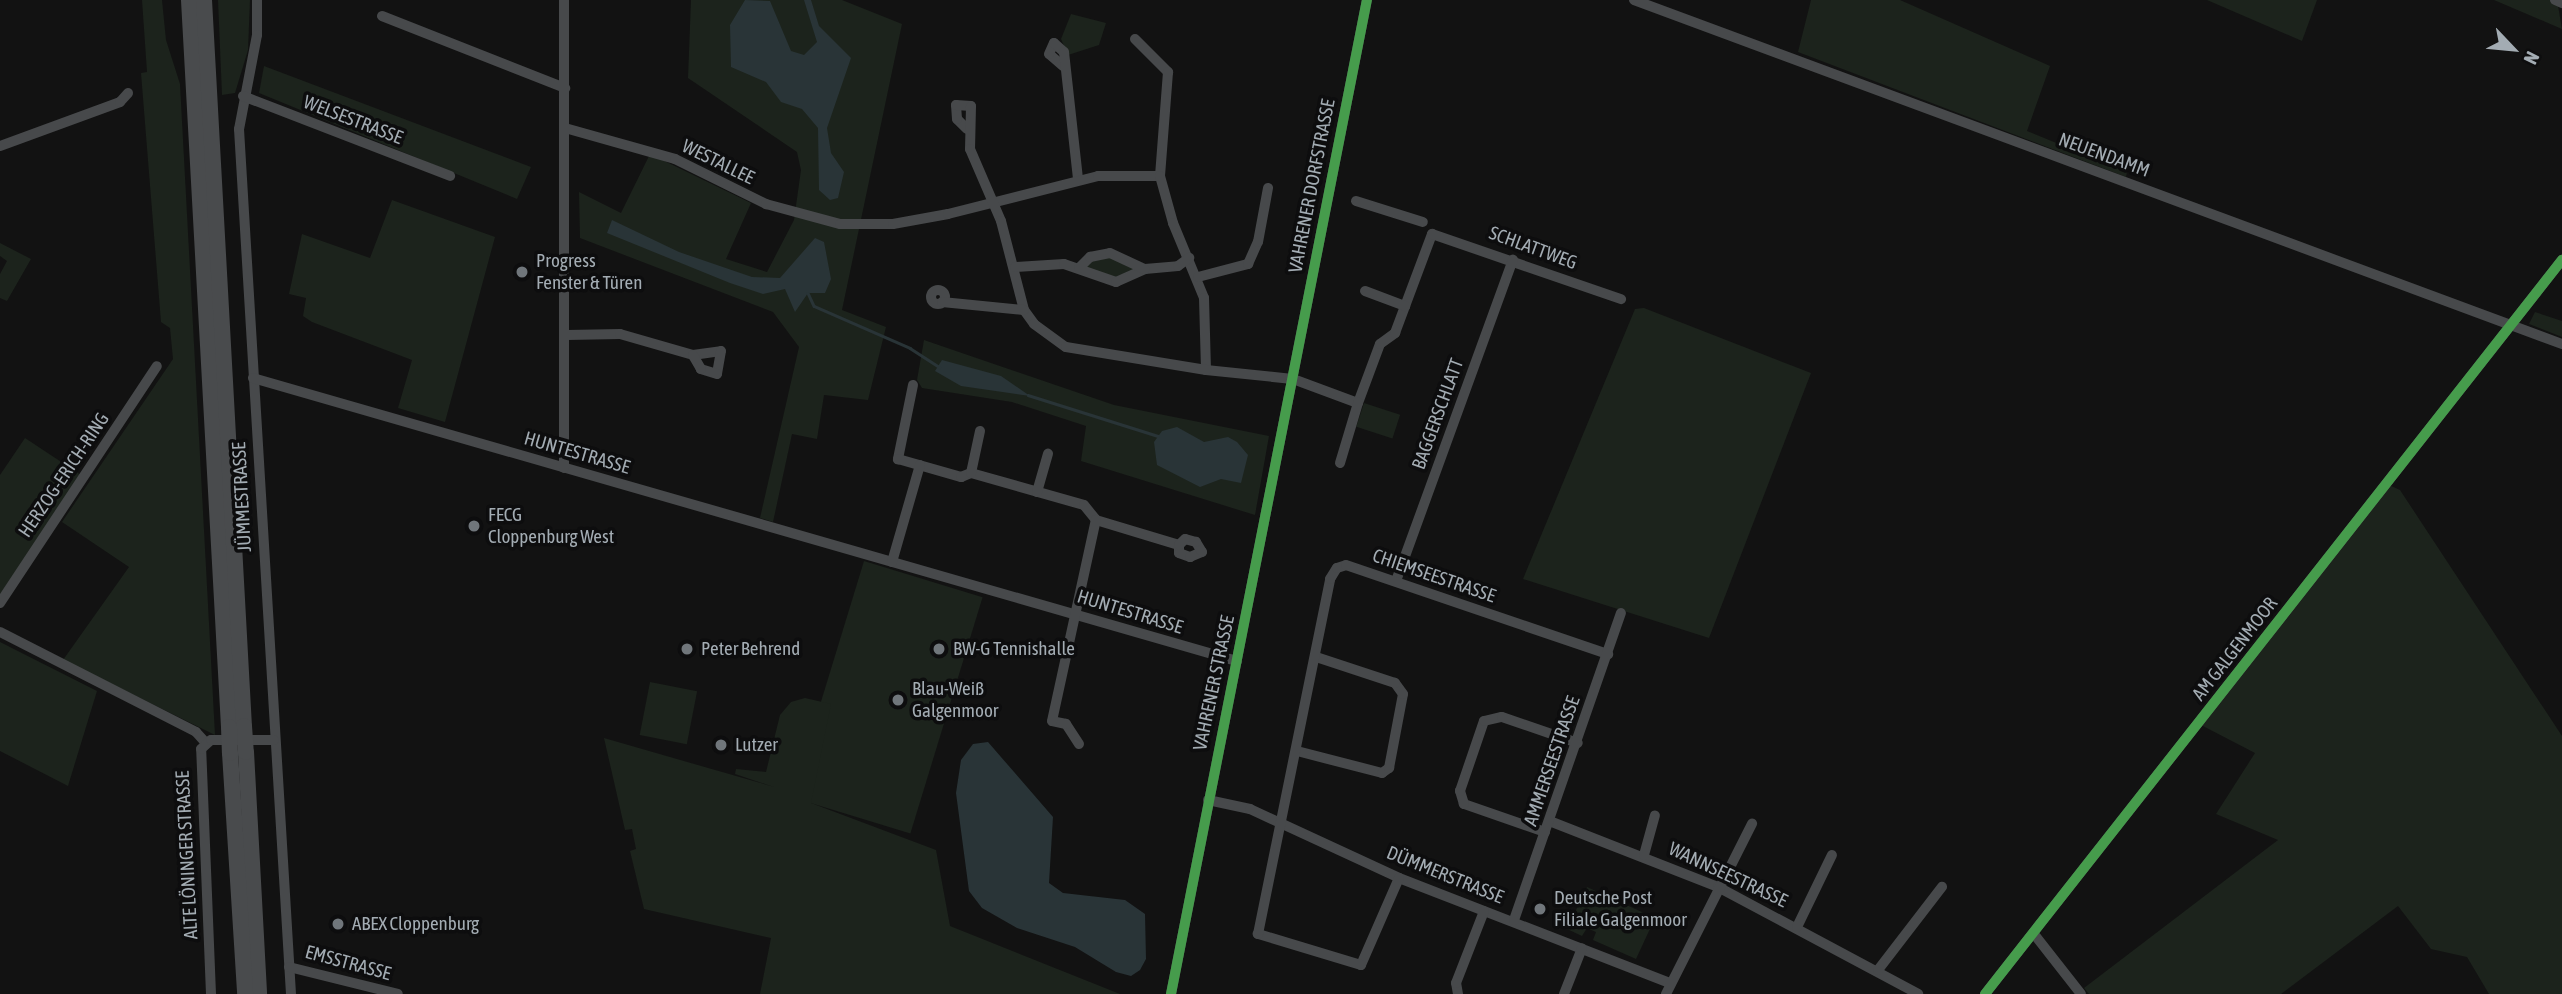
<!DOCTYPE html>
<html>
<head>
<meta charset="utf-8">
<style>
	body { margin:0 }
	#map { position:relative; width:2562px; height:994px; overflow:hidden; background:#121212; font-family:"Asap Condensed",sans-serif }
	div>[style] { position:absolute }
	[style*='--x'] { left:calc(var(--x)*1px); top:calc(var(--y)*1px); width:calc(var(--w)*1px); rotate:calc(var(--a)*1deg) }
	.green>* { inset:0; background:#1c231c; transform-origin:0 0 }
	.water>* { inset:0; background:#293437 }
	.stream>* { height:2.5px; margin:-1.25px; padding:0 1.25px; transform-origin:1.25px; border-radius:1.25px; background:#293437 }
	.minor>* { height:10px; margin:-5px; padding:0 5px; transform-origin:5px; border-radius:5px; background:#47494b }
	.minor>.ring { margin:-5px; padding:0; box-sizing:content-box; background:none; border:10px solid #47494b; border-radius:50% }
	.trunk>* { height:16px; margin:-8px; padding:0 8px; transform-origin:8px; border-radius:8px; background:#494b4d }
	.trunk-bridge>* { height:16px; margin:-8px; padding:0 8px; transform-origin:8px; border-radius:8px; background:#494b4d }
	.cycleway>* { height:10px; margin:-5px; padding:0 5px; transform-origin:5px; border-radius:5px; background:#469c4c }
	.dots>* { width:19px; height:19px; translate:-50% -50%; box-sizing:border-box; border:4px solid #0d0d0e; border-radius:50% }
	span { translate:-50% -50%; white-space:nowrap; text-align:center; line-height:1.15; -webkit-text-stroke:7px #0d0d0e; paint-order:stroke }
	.street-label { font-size:19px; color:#a3acb3 }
	.poi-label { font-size:19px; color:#a3acb3 }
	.left { translate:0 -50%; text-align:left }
	.north { position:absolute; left:2478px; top:14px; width:70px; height:70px; -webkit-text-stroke:5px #0d0d0e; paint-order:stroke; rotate:116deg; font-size:19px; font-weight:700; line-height:28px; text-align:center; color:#a3acb3 }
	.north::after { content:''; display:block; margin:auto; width:24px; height:32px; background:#a3acb3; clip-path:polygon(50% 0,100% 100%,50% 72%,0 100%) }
</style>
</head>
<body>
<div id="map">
	<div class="green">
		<div style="clip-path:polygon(142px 0,162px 0,166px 40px,180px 84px,215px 735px,63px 660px,129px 567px,62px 522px,173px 359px,170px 328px,161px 322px,141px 73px,147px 72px)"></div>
		<div style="clip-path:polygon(218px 0,250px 0,248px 50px,235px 93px,222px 95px)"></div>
		<div style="clip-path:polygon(691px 0,842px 0,902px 24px,842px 310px,886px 327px,868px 400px,824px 395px,817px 439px,792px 434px,773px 522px,760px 518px,799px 347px,773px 312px,580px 238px,579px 192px,621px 213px,650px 154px,751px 203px,726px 259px,767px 272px,794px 220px,801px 170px,797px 152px,688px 78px)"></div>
		<div style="clip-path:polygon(1811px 0,1900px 0,2050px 66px,2027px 131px,2127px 172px,2126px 177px,1798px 52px)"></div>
		<div style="clip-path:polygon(2207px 0,2317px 0,2302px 41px)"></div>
		<div style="clip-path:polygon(2494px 0,2557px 0,2562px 29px,2548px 23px)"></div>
		<div style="clip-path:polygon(1071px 14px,1106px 23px,1099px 45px,1068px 55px,1061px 39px)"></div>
		<div style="clip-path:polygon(264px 66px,531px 167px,517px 199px,259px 93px)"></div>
		<div style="clip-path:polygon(392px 200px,495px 237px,445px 422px,398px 408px,412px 360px,312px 322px,303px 316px,306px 298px,289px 294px,302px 234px,370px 258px)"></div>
		<div style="clip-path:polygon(0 243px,31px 259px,7px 301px,0 298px,0 274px,7px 261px,0 256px)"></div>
		<div style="clip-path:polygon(1111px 257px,1140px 269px,1120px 279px,1085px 270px,1088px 262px)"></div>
		<div style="clip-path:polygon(1644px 308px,1811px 373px,1709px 638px,1523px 579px,1635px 309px)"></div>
		<div style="clip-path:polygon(2535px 312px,2562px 321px,2562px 337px,2529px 324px)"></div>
		<div style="clip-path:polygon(924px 340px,1114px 405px,1269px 436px,1255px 515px,1081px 461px,1086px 426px,1012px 402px,922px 388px,917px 380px)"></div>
		<div style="left:1364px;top:403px;width:38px;height:25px;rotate:18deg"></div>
		<div style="clip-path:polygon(25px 438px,81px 475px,0 595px,0 475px)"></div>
		<div style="clip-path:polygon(2389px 485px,2400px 490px,2562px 736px,2562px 994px,2489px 994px,2467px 957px,2431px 949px,2398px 906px,2281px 994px,2089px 994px,2084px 988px,2278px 840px,2216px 814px,2255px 753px,2201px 725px)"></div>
		<div style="left:864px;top:561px;width:124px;height:247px;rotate:17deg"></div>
		<div style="clip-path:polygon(0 642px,97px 691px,68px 786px,0 751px)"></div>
		<div style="left:650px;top:682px;width:48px;height:54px;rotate:11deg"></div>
		<div style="clip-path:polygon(805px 698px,831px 704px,811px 803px,936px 850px,950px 926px,1120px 994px,760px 994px,771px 938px,644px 909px,630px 851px,636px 849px,632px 829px,625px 830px,604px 738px,774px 787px,735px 774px,736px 769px,766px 772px,780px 715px,791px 702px)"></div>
		<div style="clip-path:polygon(1587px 887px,1655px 918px,1636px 959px,1593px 940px,1596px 932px,1587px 928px,1582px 936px,1567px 929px)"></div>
	</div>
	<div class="water">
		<div style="clip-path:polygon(745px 0,770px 1px,791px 51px,804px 55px,817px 42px,804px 0,811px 0,819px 26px,851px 58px,827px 128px,831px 153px,844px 172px,838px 198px,830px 200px,819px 190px,818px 128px,802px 109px,781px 102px,766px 82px,731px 67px,730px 25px)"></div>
		<div style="clip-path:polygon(612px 220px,679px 252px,752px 277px,780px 278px,815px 238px,824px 242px,831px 279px,825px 293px,808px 293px,795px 312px,785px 289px,763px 294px,730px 283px,607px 233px)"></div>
		<div style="clip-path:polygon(942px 360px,1001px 376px,1030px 396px,961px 386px,935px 371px)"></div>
		<div style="clip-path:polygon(1177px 427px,1204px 442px,1228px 437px,1237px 442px,1248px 455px,1241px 483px,1221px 479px,1200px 487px,1157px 465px,1154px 442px,1162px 431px)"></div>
		<div style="clip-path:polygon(988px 742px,1053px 817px,1049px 883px,1063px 893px,1125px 900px,1145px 914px,1146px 959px,1140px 970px,1131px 976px,1116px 972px,1075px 947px,1017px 928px,982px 908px,969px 891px,956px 793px,961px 760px,973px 744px)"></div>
	</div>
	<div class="stream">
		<div style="--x:808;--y:293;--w:14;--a:65"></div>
		<div style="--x:814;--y:306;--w:105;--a:23.6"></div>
		<div style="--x:910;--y:348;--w:35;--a:33"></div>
		<div style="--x:1028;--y:395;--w:136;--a:17.5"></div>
	</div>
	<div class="minor">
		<div style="--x:257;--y:0;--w:35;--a:90"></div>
		<div style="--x:257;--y:35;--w:96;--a:100.8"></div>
		<div style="--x:239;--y:129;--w:867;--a:86.56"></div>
		<div style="--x:1634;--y:0;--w:990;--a:20.34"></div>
		<div style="--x:2555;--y:0;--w:8;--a:23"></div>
		<div style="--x:382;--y:16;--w:197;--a:21.5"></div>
		<div style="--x:1135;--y:39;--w:47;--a:45"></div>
		<div style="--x:1168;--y:72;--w:104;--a:94.4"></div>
		<div style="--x:1063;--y:66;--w:18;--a:-139"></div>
		<div style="--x:1049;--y:54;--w:12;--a:-66"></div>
		<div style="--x:1054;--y:43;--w:13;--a:42"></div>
		<div style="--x:1064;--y:52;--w:128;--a:83.7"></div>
		<div style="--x:243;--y:96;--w:222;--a:21.1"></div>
		<div style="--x:565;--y:128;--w:114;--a:15.7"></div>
		<div style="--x:675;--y:159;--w:102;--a:26.3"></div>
		<div style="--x:766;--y:204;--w:77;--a:15.1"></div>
		<div style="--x:840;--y:224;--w:53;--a:0"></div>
		<div style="--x:893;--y:224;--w:56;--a:-10.3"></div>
		<div style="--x:948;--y:214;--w:155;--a:-14.2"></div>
		<div style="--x:1098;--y:176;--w:62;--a:0"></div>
		<div style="--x:1160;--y:176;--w:49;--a:74.5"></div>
		<div style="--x:1173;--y:223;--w:81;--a:67.5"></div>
		<div style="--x:1204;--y:298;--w:72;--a:88.4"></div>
		<div style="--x:1206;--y:370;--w:87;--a:5.9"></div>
		<div style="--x:1293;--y:379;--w:69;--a:20.3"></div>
		<div style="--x:1358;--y:403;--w:63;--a:-69.6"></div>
		<div style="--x:1380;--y:344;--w:19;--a:-36"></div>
		<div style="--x:1395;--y:333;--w:106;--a:-69.5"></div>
		<div style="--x:1432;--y:234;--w:200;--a:19"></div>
		<div style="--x:967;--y:129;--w:14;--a:-135"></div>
		<div style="--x:957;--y:119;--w:14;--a:-94"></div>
		<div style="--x:956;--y:105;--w:15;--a:4"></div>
		<div style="--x:971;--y:106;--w:43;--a:91.3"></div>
		<div style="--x:970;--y:149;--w:78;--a:66.7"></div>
		<div style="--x:1001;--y:221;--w:92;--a:75.5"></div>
		<div style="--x:1024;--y:310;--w:17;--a:54"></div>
		<div style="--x:1034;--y:324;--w:39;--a:36"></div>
		<div style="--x:1066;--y:347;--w:142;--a:9.3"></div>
		<div style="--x:0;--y:146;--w:128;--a:-20.1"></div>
		<div style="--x:120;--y:102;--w:12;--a:-48"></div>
		<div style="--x:1356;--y:201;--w:70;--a:17.4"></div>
		<div style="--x:1015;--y:267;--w:49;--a:-3.5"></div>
		<div style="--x:1064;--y:264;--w:55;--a:19.1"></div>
		<div style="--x:1116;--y:282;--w:32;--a:-24"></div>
		<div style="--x:1145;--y:269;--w:33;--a:-5"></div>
		<div style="--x:1178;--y:266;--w:14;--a:-36"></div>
		<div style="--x:1079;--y:268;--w:16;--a:-45"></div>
		<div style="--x:1090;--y:257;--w:20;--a:-11"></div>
		<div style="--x:1110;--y:253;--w:38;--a:25"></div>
		<div style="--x:1198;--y:277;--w:52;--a:-14.6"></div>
		<div style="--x:1248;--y:264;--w:24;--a:-66"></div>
		<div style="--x:1258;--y:242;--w:55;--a:-79.5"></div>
		<div class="ring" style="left:931px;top:290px;width:4px;height:4px"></div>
		<div style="--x:1365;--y:291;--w:43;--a:20.6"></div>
		<div style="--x:942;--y:302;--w:82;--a:5.6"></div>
		<div style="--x:567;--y:335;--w:53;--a:-1.1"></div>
		<div style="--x:620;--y:334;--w:76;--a:16"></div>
		<div style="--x:693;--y:355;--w:28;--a:-8"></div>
		<div style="--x:721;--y:351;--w:23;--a:100"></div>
		<div style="--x:717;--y:374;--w:17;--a:-163"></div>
		<div style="--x:701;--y:369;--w:16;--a:-120"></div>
		<div style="--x:253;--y:378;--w:1024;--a:16.05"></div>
		<div style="--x:913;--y:385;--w:76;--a:101.5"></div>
		<div style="--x:898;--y:459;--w:66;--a:15.9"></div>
		<div style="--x:961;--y:477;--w:11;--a:-22"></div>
		<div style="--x:971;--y:473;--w:117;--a:15.8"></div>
		<div style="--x:1084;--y:505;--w:19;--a:51"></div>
		<div style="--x:1096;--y:520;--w:87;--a:16.8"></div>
		<div style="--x:1179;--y:545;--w:8;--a:90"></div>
		<div style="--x:1179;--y:553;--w:12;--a:20"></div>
		<div style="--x:1190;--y:557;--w:13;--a:-23"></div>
		<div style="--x:1202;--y:552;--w:12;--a:-121"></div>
		<div style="--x:1196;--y:542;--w:11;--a:-165"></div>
		<div style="--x:1185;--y:539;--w:8;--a:135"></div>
		<div style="--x:1340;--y:463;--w:63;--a:-73.3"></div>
		<div style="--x:564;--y:468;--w:468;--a:-90"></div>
		<div style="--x:971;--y:473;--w:43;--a:-77.9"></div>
		<div style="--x:1037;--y:492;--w:40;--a:-74"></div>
		<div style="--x:892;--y:562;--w:101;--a:-73.9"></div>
		<div style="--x:1396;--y:581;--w:342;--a:-70"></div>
		<div style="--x:0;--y:603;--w:284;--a:-56.5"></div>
		<div style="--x:0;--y:632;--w:220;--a:27"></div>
		<div style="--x:196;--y:732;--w:13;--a:48"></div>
		<div style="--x:1079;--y:744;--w:24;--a:-123"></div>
		<div style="--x:1066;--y:724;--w:14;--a:-168"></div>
		<div style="--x:1052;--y:721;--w:206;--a:-77.7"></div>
		<div style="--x:1297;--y:751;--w:88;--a:14.5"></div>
		<div style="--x:1382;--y:773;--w:9;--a:-36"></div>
		<div style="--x:1389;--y:768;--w:75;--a:-79.3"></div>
		<div style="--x:1403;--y:694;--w:14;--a:-126"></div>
		<div style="--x:1395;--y:683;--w:83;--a:-161.8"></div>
		<div style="--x:1208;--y:800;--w:43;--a:12.1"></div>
		<div style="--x:1250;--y:809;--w:164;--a:24.8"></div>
		<div style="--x:1399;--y:878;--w:291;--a:21.2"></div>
		<div style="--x:1552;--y:822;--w:178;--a:21.4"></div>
		<div style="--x:1718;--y:887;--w:227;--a:28.1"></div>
		<div style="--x:1545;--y:832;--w:86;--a:-160.9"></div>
		<div style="--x:1464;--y:804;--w:14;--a:-107"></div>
		<div style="--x:1460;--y:791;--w:74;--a:-71.1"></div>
		<div style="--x:1484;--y:721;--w:18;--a:-13"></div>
		<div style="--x:1502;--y:717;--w:80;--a:18.9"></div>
		<div style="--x:1644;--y:855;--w:41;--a:-74.6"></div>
		<div style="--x:1399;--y:878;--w:95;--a:113.6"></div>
		<div style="--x:1361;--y:965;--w:108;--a:-163.2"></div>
		<div style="--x:1258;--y:934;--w:362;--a:-78.5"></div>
		<div style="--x:1330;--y:579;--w:13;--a:-58"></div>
		<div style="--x:1337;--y:568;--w:9;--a:-18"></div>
		<div style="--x:1346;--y:565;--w:277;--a:18.8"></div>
		<div style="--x:1514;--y:920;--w:325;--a:-70.8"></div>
		<div style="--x:1797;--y:927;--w:80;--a:-64.1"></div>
		<div style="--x:2034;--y:934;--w:76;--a:51.9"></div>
		<div style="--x:289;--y:967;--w:112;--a:13.9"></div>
		<div style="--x:1878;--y:970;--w:105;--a:-52.4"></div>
		<div style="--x:211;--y:994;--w:245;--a:-92.3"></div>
		<div style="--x:201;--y:749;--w:13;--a:-42"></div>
		<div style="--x:211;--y:740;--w:63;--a:0"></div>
		<div style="--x:1171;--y:994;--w:1013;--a:-78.85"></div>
		<div style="--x:1458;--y:994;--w:11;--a:-100"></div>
		<div style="--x:1456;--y:983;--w:77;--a:-68.7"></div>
		<div style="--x:1564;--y:994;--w:49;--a:-68.6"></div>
		<div style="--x:1666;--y:994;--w:191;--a:-63.2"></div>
		<div style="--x:1985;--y:994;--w:934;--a:-51.83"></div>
	</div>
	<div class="trunk">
		<div style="--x:189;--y:0;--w:728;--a:86.85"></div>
		<div style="--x:204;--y:0;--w:727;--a:86.85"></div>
		<div style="--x:246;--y:752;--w:242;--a:86.9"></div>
		<div style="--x:230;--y:753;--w:241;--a:86.4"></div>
	</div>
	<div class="trunk-bridge">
		<div style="--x:244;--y:726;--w:26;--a:86"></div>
		<div style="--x:229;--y:727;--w:26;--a:88"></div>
	</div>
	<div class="cycleway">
		<div style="--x:1171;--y:994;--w:1013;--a:-78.85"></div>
		<div style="--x:1985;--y:994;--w:934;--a:-51.83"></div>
	</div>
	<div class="dots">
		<div style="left:522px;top:272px;background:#70767b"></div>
		<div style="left:474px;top:526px;background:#70767b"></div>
		<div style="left:687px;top:649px;background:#70767b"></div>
		<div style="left:939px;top:649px;background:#70767b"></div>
		<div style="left:898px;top:700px;background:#70767b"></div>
		<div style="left:721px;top:745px;background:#70767b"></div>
		<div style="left:1540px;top:909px;background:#70767b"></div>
		<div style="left:338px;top:924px;background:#70767b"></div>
	</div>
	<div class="street-label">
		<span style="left:353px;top:120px;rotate:21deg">WELSESTRASSE</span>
		<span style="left:2104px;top:155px;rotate:20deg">NEUENDAMM</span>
		<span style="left:718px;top:162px;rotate:26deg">WESTALLEE</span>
		<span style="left:1312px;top:186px;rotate:-79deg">VAHRENER DORFSTRASSE</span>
		<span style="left:1533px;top:248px;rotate:20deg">SCHLATTWEG</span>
		<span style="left:1438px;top:414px;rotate:-70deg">BAGGERSCHLATT</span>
		<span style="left:577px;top:453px;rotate:16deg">HUNTESTRASSE</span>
		<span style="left:64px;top:475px;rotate:-56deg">HERZOG-ERICH-RING</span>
		<span style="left:242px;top:497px;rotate:-93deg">JÜMMESTRASSE</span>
		<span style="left:1434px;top:576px;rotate:19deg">CHIEMSEESTRASSE</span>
		<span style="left:1130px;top:612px;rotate:17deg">HUNTESTRASSE</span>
		<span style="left:2235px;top:649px;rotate:-52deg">AM GALGENMOOR</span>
		<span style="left:1214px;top:683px;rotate:-78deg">VAHRENER STRASSE</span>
		<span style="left:1552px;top:761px;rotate:-71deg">AMMERSEESTRASSE</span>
		<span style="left:187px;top:855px;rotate:-93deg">ALTE LÖNINGER STRASSE</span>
		<span style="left:1445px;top:875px;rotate:22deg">DÜMMERSTRASSE</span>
		<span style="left:1728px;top:875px;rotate:25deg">WANNSEESTRASSE</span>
		<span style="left:348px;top:963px;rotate:15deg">EMSSTRASSE</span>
	</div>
	<div class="poi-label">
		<span class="left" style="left:536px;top:272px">Progress<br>Fenster &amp; Türen</span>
		<span class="left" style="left:488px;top:526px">FECG<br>Cloppenburg West</span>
		<span class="left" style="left:701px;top:649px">Peter Behrend</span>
		<span class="left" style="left:953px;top:649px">BW-G Tennishalle</span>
		<span class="left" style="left:912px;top:700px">Blau-Weiß<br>Galgenmoor</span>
		<span class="left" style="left:735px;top:745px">Lutzer</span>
		<span class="left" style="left:1554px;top:909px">Deutsche Post<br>Filiale Galgenmoor</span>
		<span class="left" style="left:352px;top:924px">ABEX Cloppenburg</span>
	</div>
	<div class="north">N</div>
</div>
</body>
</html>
